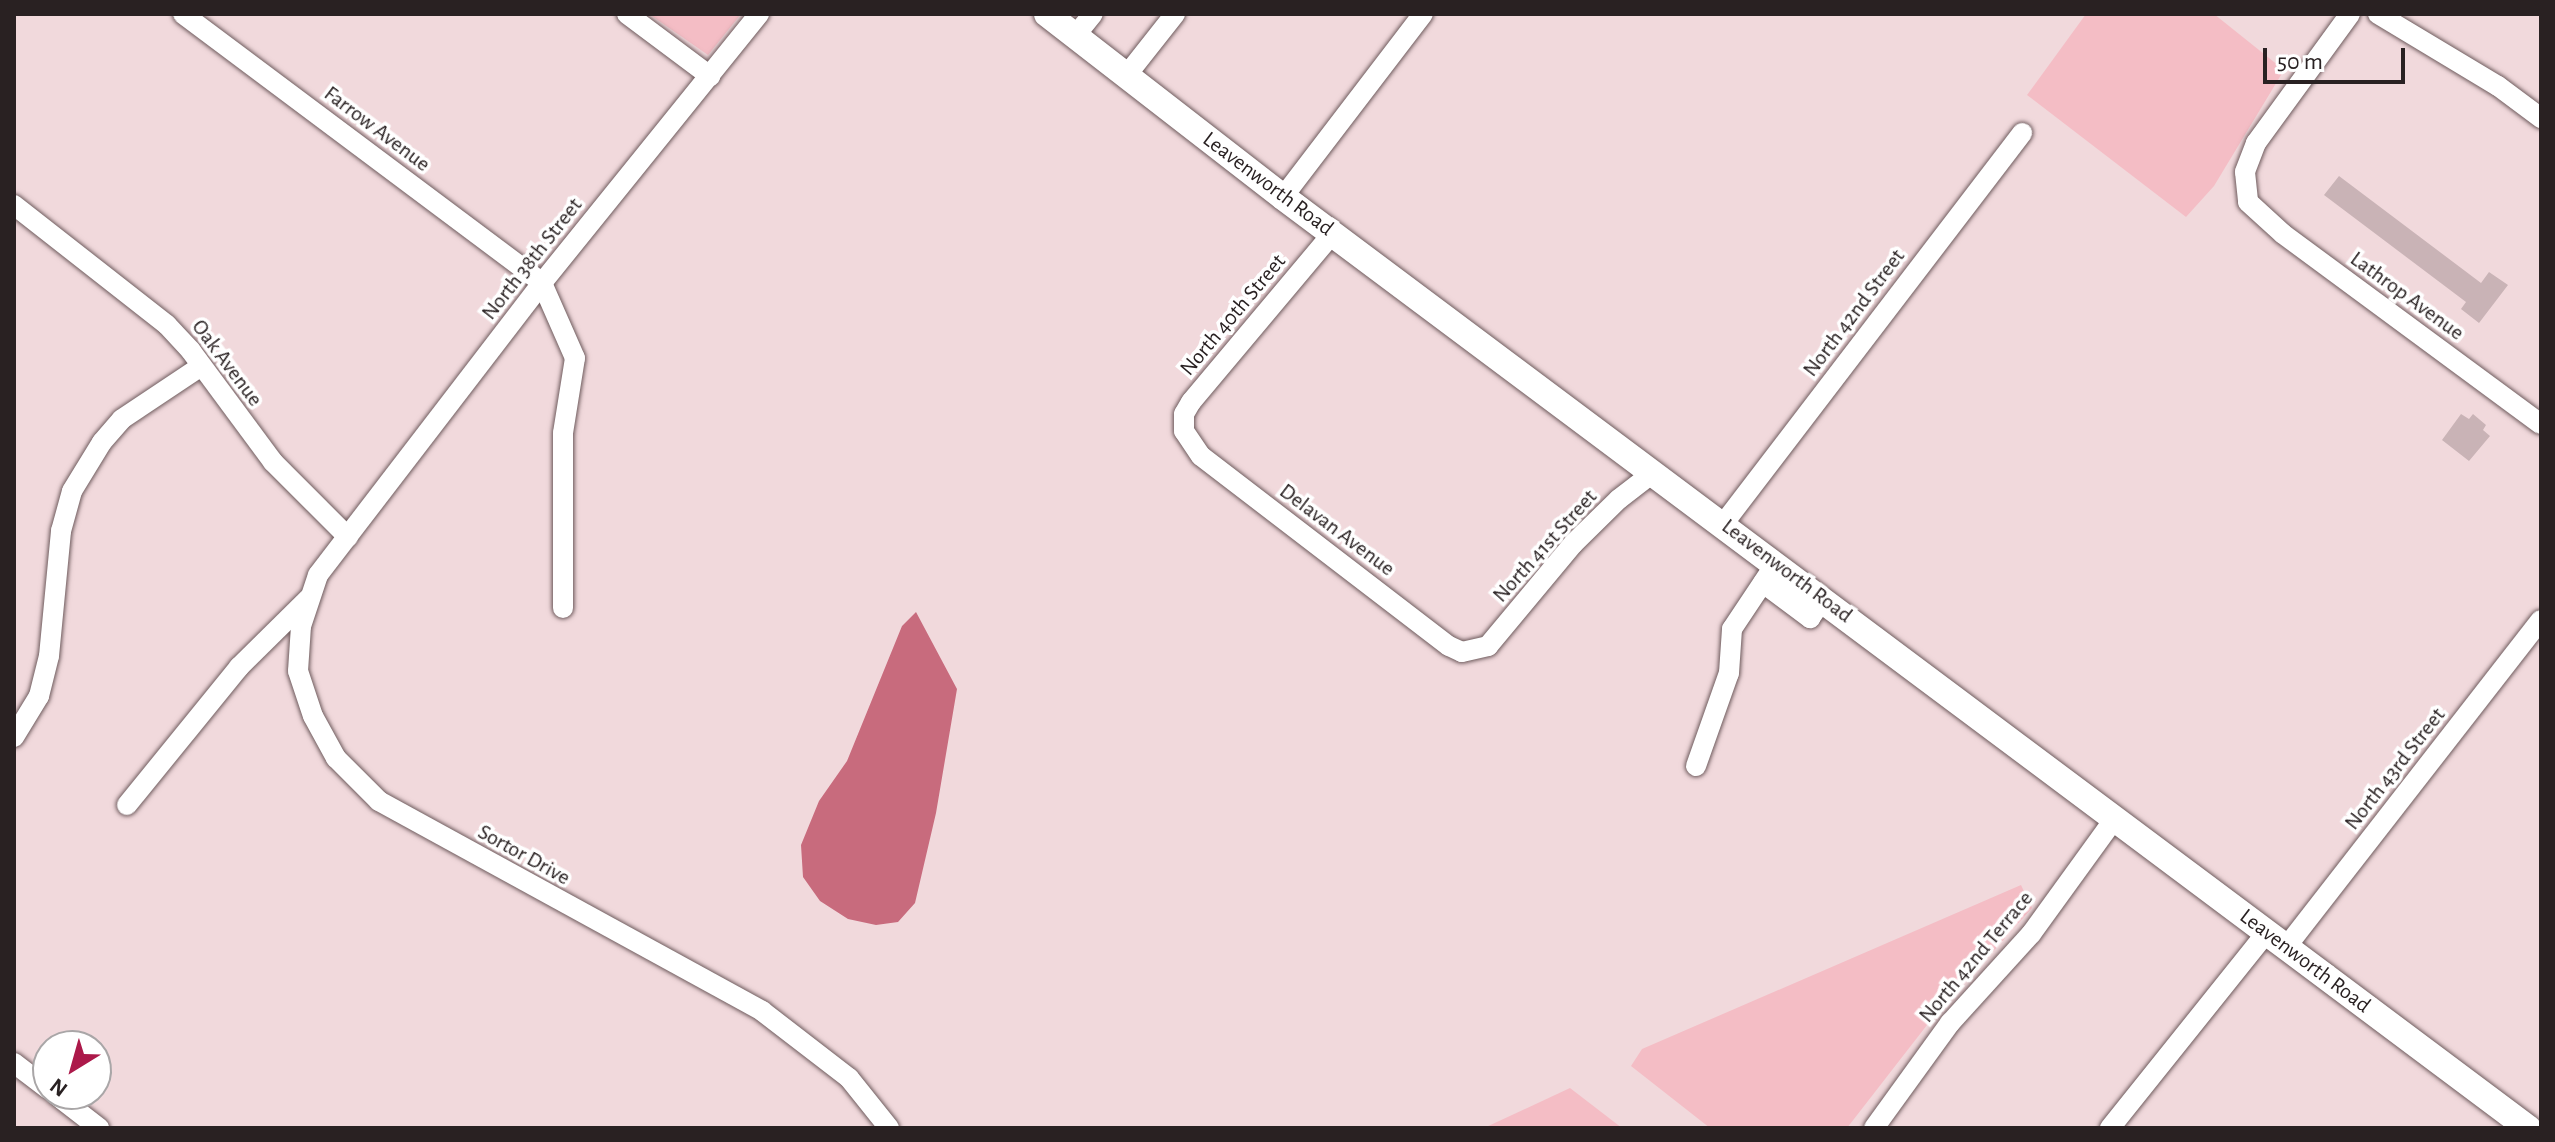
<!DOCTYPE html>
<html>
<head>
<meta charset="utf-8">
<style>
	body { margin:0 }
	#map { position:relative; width:2555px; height:1142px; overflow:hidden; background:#f1d9dc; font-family:"Alegreya Sans",sans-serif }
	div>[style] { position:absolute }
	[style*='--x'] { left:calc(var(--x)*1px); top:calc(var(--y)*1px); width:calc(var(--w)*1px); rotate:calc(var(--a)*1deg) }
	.green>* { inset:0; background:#f4bdc5 }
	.water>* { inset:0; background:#c86b7d }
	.building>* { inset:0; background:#c9b3b6 }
	.roads { filter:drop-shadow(0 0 2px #6e5b5d) drop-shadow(0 0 2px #6e5b5d) }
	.minor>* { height:20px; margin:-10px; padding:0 10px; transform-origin:10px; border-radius:10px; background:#fff }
	.major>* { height:26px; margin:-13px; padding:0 13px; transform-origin:13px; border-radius:13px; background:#fff }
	span { translate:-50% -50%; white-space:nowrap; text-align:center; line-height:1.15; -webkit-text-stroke:7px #fff; paint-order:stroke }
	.street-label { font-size:22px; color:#292122 }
	.frame { position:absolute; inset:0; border:16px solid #292122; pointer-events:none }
	.north { position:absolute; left:32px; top:1030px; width:80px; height:80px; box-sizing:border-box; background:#fff; border:2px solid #a9a6a7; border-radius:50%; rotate:217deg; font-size:22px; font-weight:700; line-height:32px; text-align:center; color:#292122 }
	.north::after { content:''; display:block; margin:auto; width:28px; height:36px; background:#ac194a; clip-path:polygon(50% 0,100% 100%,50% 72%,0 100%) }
	.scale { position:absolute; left:2263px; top:48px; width:142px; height:36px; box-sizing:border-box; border:4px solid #292122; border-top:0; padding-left:10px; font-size:24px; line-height:28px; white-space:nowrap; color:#292122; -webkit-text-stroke:6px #fff; paint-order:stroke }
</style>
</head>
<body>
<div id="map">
	<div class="green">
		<div style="clip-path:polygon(649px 14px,741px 14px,708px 55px)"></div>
		<div style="clip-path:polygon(2086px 14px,2214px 14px,2284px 70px,2214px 186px,2186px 217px,2027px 95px)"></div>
		<div style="clip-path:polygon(2021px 885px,2032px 908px,1927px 1025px,1847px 1128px,1710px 1128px,1631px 1066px,1642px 1049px)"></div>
		<div style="clip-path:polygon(1570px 1088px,1622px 1128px,1484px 1128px)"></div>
	</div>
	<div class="water">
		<div style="clip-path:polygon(916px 612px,957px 689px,936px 813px,915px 903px,898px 922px,876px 925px,848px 919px,820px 901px,803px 877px,801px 845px,819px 801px,847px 761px,902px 626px)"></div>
	</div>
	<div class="building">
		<div style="clip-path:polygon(2339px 176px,2481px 283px,2489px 272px,2508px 285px,2479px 323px,2461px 309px,2466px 302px,2324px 195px)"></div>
		<div style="clip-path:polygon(2461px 414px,2469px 419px,2473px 414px,2486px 425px,2483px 430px,2490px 436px,2469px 461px,2442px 440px)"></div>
	</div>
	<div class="roads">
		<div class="minor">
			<div style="--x:183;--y:14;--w:449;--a:36.8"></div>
			<div style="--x:542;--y:283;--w:82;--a:66.3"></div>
			<div style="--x:575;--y:358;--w:76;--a:99.1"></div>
			<div style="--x:563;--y:433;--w:175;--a:90"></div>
			<div style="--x:627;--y:14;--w:104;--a:36.8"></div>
			<div style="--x:759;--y:14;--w:346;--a:128.9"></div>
			<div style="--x:542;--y:283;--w:368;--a:127.5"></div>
			<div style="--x:318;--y:575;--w:54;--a:108.4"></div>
			<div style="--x:301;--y:626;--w:45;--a:93.8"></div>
			<div style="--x:298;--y:671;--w:47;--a:71.6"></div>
			<div style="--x:313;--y:716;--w:48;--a:61.3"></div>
			<div style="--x:336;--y:758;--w:61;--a:45"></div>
			<div style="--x:379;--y:801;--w:437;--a:28.7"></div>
			<div style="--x:762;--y:1011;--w:110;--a:37.6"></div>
			<div style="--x:849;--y:1078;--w:64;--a:51.3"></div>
			<div style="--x:2350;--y:14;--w:160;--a:126.1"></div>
			<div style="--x:2256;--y:143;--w:31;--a:111"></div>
			<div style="--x:2245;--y:172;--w:30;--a:84"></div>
			<div style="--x:2248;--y:202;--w:47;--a:42.4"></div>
			<div style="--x:2283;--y:234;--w:320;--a:36.4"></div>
			<div style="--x:2378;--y:14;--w:140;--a:31"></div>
			<div style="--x:2498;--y:86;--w:54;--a:36.7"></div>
			<div style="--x:1075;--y:36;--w:28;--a:-51"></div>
			<div style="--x:1126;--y:76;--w:79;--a:-51.7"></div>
			<div style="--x:1283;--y:197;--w:230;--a:-52.6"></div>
			<div style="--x:14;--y:205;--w:194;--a:38.1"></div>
			<div style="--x:167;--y:325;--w:35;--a:47"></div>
			<div style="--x:191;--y:351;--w:138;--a:53.5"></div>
			<div style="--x:273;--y:462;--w:106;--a:45"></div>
			<div style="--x:1332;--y:234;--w:219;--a:130"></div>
			<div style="--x:1191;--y:402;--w:14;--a:120"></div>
			<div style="--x:1184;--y:414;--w:17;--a:90"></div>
			<div style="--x:1184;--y:431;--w:30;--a:56"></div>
			<div style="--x:1201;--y:456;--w:312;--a:37.5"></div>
			<div style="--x:1449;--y:646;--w:14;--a:25"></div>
			<div style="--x:1462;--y:652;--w:27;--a:-13"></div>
			<div style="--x:1488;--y:646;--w:133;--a:-50.2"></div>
			<div style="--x:1573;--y:544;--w:64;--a:-44.4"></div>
			<div style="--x:1619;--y:499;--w:44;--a:-37.6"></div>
			<div style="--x:1724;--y:523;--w:491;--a:-52.6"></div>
			<div style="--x:1763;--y:583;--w:59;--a:36.7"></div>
			<div style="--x:1810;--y:618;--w:24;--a:-55"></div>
			<div style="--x:14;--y:737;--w:48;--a:-58.6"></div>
			<div style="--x:39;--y:696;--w:41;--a:-76"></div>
			<div style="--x:49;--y:656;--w:126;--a:-84.5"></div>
			<div style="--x:61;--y:531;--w:41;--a:-74.6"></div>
			<div style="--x:72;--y:491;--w:57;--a:-58.5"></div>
			<div style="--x:102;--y:442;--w:30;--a:-49"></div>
			<div style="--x:122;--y:419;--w:94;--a:-33.7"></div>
			<div style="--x:1696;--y:766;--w:99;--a:-70.5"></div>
			<div style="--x:1729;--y:673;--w:44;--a:-86.1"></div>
			<div style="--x:1732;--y:629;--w:79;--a:-56.3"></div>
			<div style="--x:127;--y:805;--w:178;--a:-50.9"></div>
			<div style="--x:239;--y:667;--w:97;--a:-44.6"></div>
			<div style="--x:2287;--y:946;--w:413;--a:-52.1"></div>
			<div style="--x:14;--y:1063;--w:43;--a:37.4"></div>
			<div style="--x:55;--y:1094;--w:56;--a:37.7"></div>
			<div style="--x:1874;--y:1128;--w:130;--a:-54.1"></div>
			<div style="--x:1950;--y:1023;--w:120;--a:-47.7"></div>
			<div style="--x:2031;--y:934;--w:143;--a:-54.1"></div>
			<div style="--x:2110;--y:1128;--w:251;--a:-51.3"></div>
		</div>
		<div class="major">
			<div style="--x:1047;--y:14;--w:299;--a:37.8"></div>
			<div style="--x:1283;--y:197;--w:1555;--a:36.79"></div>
		</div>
	</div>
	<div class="street-label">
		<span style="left:377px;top:129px;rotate:37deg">Farrow Avenue</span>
		<span style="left:1268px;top:184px;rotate:37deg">Leavenworth Road</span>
		<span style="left:532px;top:259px;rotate:-52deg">North 38th Street</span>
		<span style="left:2407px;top:296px;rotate:36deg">Lathrop Avenue</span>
		<span style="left:1854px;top:313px;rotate:-53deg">North 42nd Street</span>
		<span style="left:1233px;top:315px;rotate:-50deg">North 40th Street</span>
		<span style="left:227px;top:363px;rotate:53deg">Oak Avenue</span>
		<span style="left:1337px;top:530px;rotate:37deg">Delavan Avenue</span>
		<span style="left:1545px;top:546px;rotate:-48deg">North 41st Street</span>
		<span style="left:1787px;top:571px;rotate:37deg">Leavenworth Road</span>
		<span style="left:2395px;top:769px;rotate:-52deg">North 43rd Street</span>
		<span style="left:524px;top:855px;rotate:29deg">Sortor Drive</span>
		<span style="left:1976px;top:957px;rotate:-50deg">North 42nd Terrace</span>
		<span style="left:2305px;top:961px;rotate:37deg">Leavenworth Road</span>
	</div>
	<div class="frame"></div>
	<div class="north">N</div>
	<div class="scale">50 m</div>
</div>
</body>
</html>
